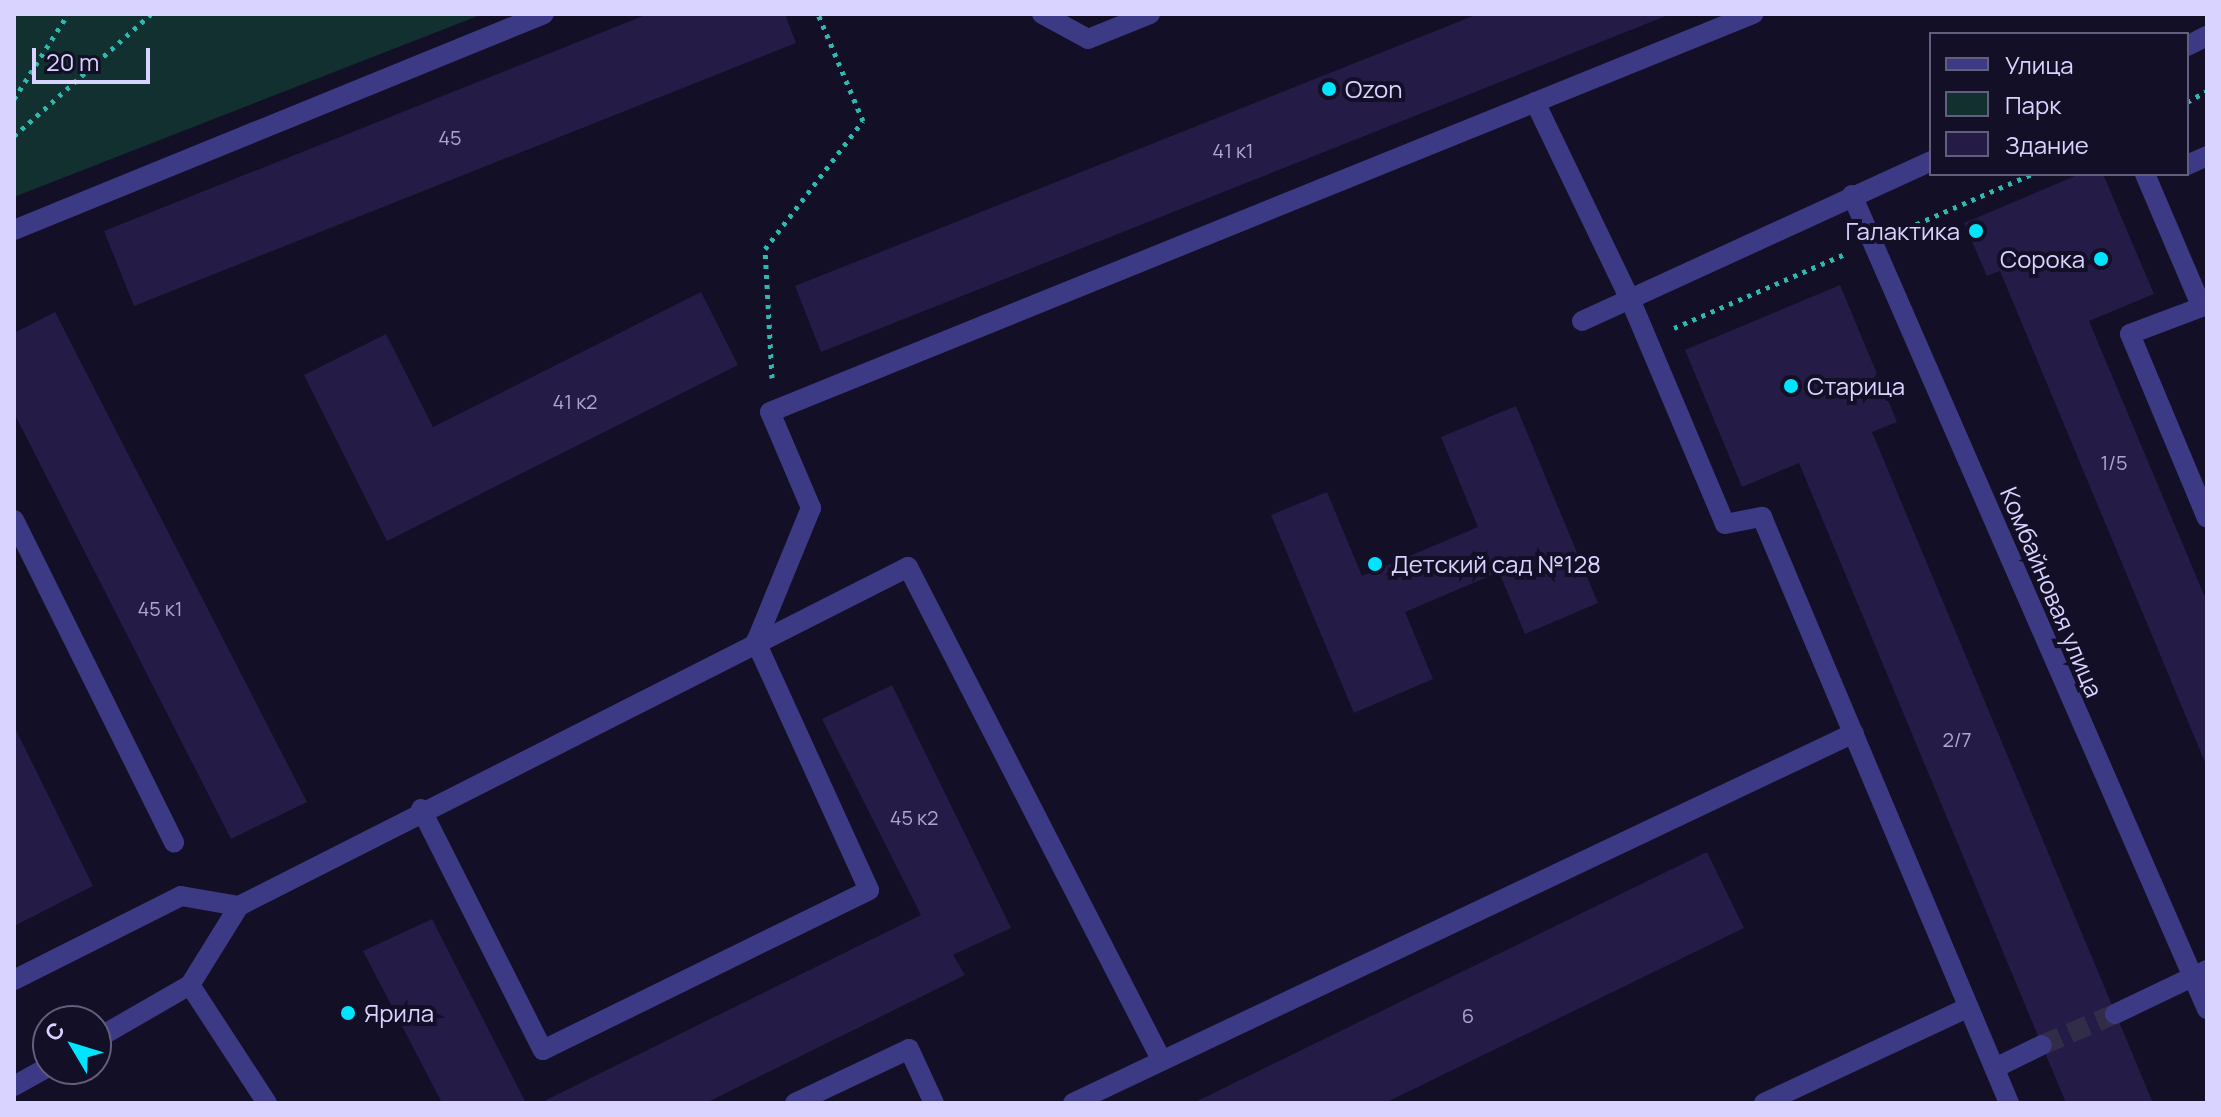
<!DOCTYPE html>
<html>
<head>
<meta charset="utf-8">
<style>
	body { margin:0 }
	#map { position:relative; width:2221px; height:1117px; overflow:hidden; background:#130f26; font-family:Manrope,sans-serif }
	div>[style] { position:absolute }
	[style*='--x'] { left:calc(var(--x)*1px); top:calc(var(--y)*1px); width:calc(var(--w)*1px); rotate:calc(var(--a)*1deg) }
	.green>* { inset:0; background:#12302f }
	.building>* { inset:0; background:#241b47 }
	.minor-tunnel>* { height:20px; margin-top:-10px; transform-origin:0; background:repeating-linear-gradient(90deg,#312d47 0 20px,transparent 0 30px) }
	.path>* { height:5px; margin-top:-2.5px; transform-origin:0; background:repeating-linear-gradient(90deg,#2fb8b0 0 4px,transparent 0 10px) }
	.minor>* { height:20px; margin:-10px; padding:0 10px; transform-origin:10px; border-radius:10px; background:#3d3a85 }
	.dots>* { width:22px; height:22px; translate:-50% -50%; box-sizing:border-box; border:4px solid #130f26; border-radius:50% }
	span { translate:-50% -50%; white-space:nowrap; text-align:center; line-height:1.15; -webkit-text-stroke:8px #130f26; paint-order:stroke }
	.number-label { font-size:20px; color:#aca6d1 }
	.number-label span { -webkit-text-stroke-width:0 }
	.poi-label { font-size:24px; color:#d9d4ff }
	.left { translate:0 -50%; text-align:left }
	.right { translate:-100% -50%; text-align:right }
	.street-label { font-size:24px; color:#d9d4ff }
	.frame { position:absolute; inset:0; border:16px solid #d9d4ff; pointer-events:none }
	.legend { position:absolute; left:1929px; top:32px; width:260px; height:144px; box-sizing:border-box; background:#130f26; border:2px solid #625e7d; margin:0; padding:10px 14px; list-style:none; font-size:24px; color:#d9d4ff }
	.legend li { display:flex; align-items:center; gap:16px; height:40px }
	.legend b { width:40px; border:2px solid #625e7d }
	.north { position:absolute; left:32px; top:1005px; width:80px; height:80px; box-sizing:border-box; background:#130f26; border:2px solid #625e7d; border-radius:50%; rotate:308deg; font-size:22px; font-weight:700; line-height:32px; text-align:center; color:#d9d4ff }
	.north::after { content:''; display:block; margin:auto; width:28px; height:36px; background:#00e5ff; clip-path:polygon(50% 0,100% 100%,50% 72%,0 100%) }
	.scale { position:absolute; left:32px; top:48px; width:118px; height:36px; box-sizing:border-box; border:4px solid #d9d4ff; border-top:0; padding-left:10px; font-size:24px; line-height:28px; white-space:nowrap; color:#d9d4ff; -webkit-text-stroke:6px #130f26; paint-order:stroke }
</style>
</head>
<body>
<div id="map">
	<div class="green">
		<div style="clip-path:polygon(14px 14px,483px 14px,14px 197px)"></div>
	</div>
	<div class="building">
		<div style="clip-path:polygon(648px 14px,785px 14px,796px 43px,134px 306px,104px 231px)"></div>
		<div style="clip-path:polygon(1478px 14px,1671px 14px,821px 352px,795px 286px)"></div>
		<div style="clip-path:polygon(2080px 174px,2103px 174px,2154px 294px,2089px 321px,2207px 602px,2207px 767px,2000px 271px,1987px 276px,1964px 223px)"></div>
		<div style="clip-path:polygon(1840px 285px,1897px 422px,1872px 432px,2153px 1103px,2066px 1103px,1799px 463px,1742px 487px,1685px 350px)"></div>
		<div style="clip-path:polygon(701px 292px,738px 365px,387px 541px,304px 375px,386px 334px,433px 427px)"></div>
		<div style="clip-path:polygon(55px 312px,307px 802px,231px 839px,14px 413px,14px 333px)"></div>
		<div style="clip-path:polygon(1516px 406px,1598px 603px,1525px 634px,1499px 572px,1405px 612px,1433px 679px,1354px 713px,1271px 515px,1327px 492px,1362px 576px,1478px 527px,1441px 437px)"></div>
		<div style="clip-path:polygon(892px 685px,1011px 928px,953px 955px,965px 975px,706px 1103px,540px 1103px,921px 915px,822px 719px)"></div>
		<div style="clip-path:polygon(14px 726px,93px 886px,14px 926px)"></div>
		<div style="clip-path:polygon(1707px 852px,1744px 928px,1385px 1103px,1193px 1103px)"></div>
		<div style="clip-path:polygon(432px 919px,526px 1103px,442px 1103px,363px 951px)"></div>
	</div>
	<div class="minor-tunnel">
		<div style="--x:2042;--y:1045;--w:79;--a:-23"></div>
	</div>
	<div class="path">
		<div style="--x:14;--y:99;--w:101;--a:-57.6"></div>
		<div style="--x:2187;--y:102;--w:23;--a:-29"></div>
		<div style="--x:14;--y:136;--w:183;--a:-41.7"></div>
		<div style="--x:1898;--y:232;--w:146;--a:-23.4"></div>
		<div style="--x:1674;--y:328;--w:186;--a:-23.4"></div>
		<div style="--x:772;--y:378;--w:129;--a:-93.1"></div>
		<div style="--x:765;--y:249;--w:161;--a:-52.6"></div>
		<div style="--x:863;--y:121;--w:116;--a:-112.8"></div>
	</div>
	<div class="minor">
		<div style="--x:1042;--y:14;--w:52;--a:28.5"></div>
		<div style="--x:1088;--y:39;--w:67;--a:-22"></div>
		<div style="--x:2187;--y:46;--w:22;--a:-27"></div>
		<div style="--x:1535;--y:102;--w:219;--a:64.3"></div>
		<div style="--x:1630;--y:299;--w:244;--a:67.1"></div>
		<div style="--x:1725;--y:524;--w:38;--a:-11"></div>
		<div style="--x:1762;--y:517;--w:636;--a:67.14"></div>
		<div style="--x:2187;--y:165;--w:22;--a:-24"></div>
		<div style="--x:2145;--y:174;--w:140;--a:66.9"></div>
		<div style="--x:1852;--y:195;--w:888;--a:66.44"></div>
		<div style="--x:14;--y:230;--w:572;--a:-22.17"></div>
		<div style="--x:2207;--y:305;--w:82;--a:159.4"></div>
		<div style="--x:2130;--y:334;--w:199;--a:67.3"></div>
		<div style="--x:1582;--y:321;--w:384;--a:-24.6"></div>
		<div style="--x:14;--y:520;--w:360;--a:63.6"></div>
		<div style="--x:421;--y:809;--w:270;--a:63.2"></div>
		<div style="--x:543;--y:1050;--w:363;--a:-26.1"></div>
		<div style="--x:869;--y:890;--w:273;--a:-114.5"></div>
		<div style="--x:756;--y:642;--w:145;--a:-67.7"></div>
		<div style="--x:811;--y:508;--w:104;--a:-113.1"></div>
		<div style="--x:770;--y:412;--w:1061;--a:-22.04"></div>
		<div style="--x:14;--y:980;--w:187;--a:-26.7"></div>
		<div style="--x:181;--y:896;--w:59;--a:9.8"></div>
		<div style="--x:190;--y:985;--w:141;--a:56.9"></div>
		<div style="--x:2115;--y:1014;--w:102;--a:-25.6"></div>
		<div style="--x:96;--y:1039;--w:108;--a:-29.9"></div>
		<div style="--x:190;--y:985;--w:93;--a:-58.2"></div>
		<div style="--x:239;--y:906;--w:750;--a:-26.87"></div>
		<div style="--x:908;--y:567;--w:555;--a:62.79"></div>
		<div style="--x:1995;--y:1068;--w:52;--a:-26.1"></div>
		<div style="--x:14;--y:1086;--w:39;--a:-29"></div>
		<div style="--x:795;--y:1103;--w:126;--a:-25.3"></div>
		<div style="--x:909;--y:1049;--w:60;--a:65.2"></div>
		<div style="--x:1073;--y:1103;--w:864;--a:-25.35"></div>
		<div style="--x:1764;--y:1103;--w:226;--a:-25.1"></div>
	</div>
	<div class="dots">
		<div style="left:1329px;top:89px;background:#00e5ff"></div>
		<div style="left:1976px;top:231px;background:#00e5ff"></div>
		<div style="left:2101px;top:259px;background:#00e5ff"></div>
		<div style="left:1791px;top:386px;background:#00e5ff"></div>
		<div style="left:1375px;top:564px;background:#00e5ff"></div>
		<div style="left:348px;top:1013px;background:#00e5ff"></div>
	</div>
	<div class="number-label">
		<span style="left:450px;top:137px">45</span>
		<span style="left:1233px;top:150px">41 к1</span>
		<span style="left:575px;top:401px">41 к2</span>
		<span style="left:2114px;top:462px">1/5</span>
		<span style="left:160px;top:608px">45 к1</span>
		<span style="left:1957px;top:739px">2/7</span>
		<span style="left:914px;top:817px">45 к2</span>
		<span style="left:1468px;top:1015px">6</span>
	</div>
	<div class="poi-label">
		<span class="left" style="left:1345px;top:89px">Ozon</span>
		<span class="right" style="left:1960px;top:231px">Галактика</span>
		<span class="right" style="left:2085px;top:259px">Сорока</span>
		<span class="left" style="left:1807px;top:386px">Старица</span>
		<span class="left" style="left:1391px;top:564px">Детский сад №128</span>
		<span class="left" style="left:364px;top:1013px">Ярила</span>
	</div>
	<div class="street-label">
		<span style="left:2052px;top:592px;rotate:67deg">Комбайновая улица</span>
	</div>
	<div class="frame"></div>
	<ul class="legend">
	<li><b style="height:10px;background:#3d3a85"></b>Улица</li>
	<li><b style="height:22px;background:#12302f"></b>Парк</li>
	<li><b style="height:22px;background:#241b47"></b>Здание</li>
	</ul>
	<div class="north">С</div>
	<div class="scale">20 m</div>
</div>
</body>
</html>
